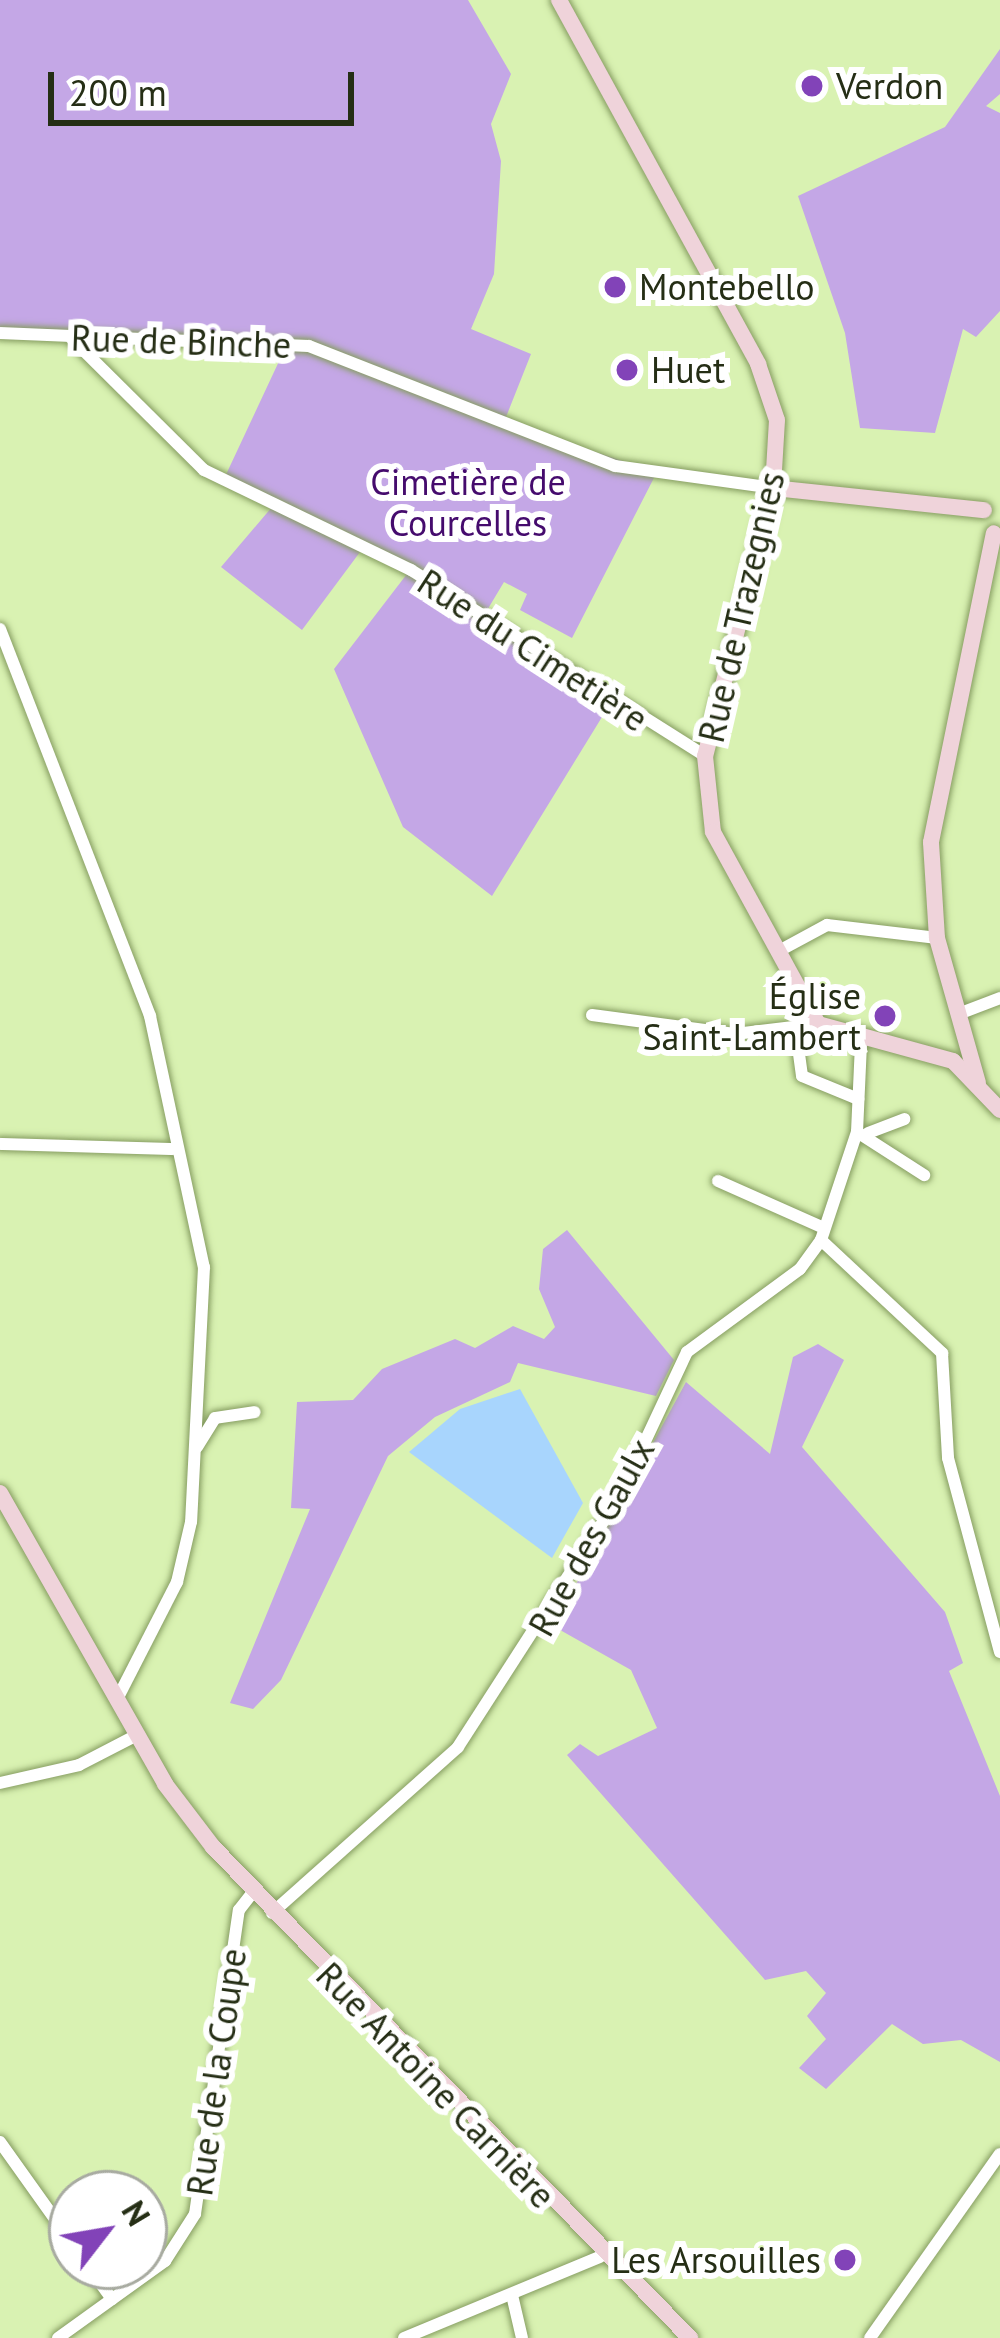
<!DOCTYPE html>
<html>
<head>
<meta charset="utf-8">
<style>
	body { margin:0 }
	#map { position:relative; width:1000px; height:2338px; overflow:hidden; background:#d9f2b2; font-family:"PT Sans",sans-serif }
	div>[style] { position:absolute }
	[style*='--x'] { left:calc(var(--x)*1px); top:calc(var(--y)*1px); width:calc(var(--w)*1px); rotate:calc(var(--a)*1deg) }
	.green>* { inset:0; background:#c4a7e6 }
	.water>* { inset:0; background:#a8d5fd }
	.roads { filter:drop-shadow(0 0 3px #869d61) drop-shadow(0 0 3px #869d61) }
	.street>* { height:12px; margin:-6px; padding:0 6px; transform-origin:6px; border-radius:6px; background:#fff }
	.secondary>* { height:16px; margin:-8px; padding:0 8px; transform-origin:8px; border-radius:8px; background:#efd3da }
	.dots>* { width:33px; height:33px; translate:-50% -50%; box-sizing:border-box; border:6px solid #fff; border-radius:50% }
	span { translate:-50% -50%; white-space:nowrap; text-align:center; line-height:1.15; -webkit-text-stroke:12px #fff; paint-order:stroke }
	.poi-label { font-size:36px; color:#252e15 }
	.left { translate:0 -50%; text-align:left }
	.right { translate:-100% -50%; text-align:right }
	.street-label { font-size:36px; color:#252e15 }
	.park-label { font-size:36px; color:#450b6d }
	.north { position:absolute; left:48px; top:2170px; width:120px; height:120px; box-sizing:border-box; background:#fff; border:3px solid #a8aba1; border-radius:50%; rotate:59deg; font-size:33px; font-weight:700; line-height:48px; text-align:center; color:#252e15 }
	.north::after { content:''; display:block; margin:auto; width:42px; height:54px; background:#8243b8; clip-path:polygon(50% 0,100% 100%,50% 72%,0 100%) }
	.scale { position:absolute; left:48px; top:72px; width:306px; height:54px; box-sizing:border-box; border:6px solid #252e15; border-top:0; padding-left:15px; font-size:36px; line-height:42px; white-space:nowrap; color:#252e15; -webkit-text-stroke:9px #fff; paint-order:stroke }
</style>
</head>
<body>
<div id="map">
	<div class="green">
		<div style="clip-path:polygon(0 0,468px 0,511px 74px,491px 124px,501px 161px,494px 274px,471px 329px,531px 354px,504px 422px,657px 472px,572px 638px,520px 610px,527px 594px,504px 582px,483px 617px,610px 704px,492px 896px,403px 827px,334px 669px,410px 570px,363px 548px,302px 630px,221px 567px,272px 507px,223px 481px,288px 342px,0 332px)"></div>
		<div style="clip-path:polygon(1000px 49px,1000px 94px,986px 106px,1000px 113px,1000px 311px,976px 337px,963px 329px,935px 433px,860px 428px,845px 333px,798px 196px,945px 127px)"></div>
		<div style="clip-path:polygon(567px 1230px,674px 1360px,656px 1396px,518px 1363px,510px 1382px,435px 1417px,388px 1456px,281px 1680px,253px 1709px,230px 1703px,310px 1509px,291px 1508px,297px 1402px,353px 1400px,382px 1369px,455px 1339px,475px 1348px,513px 1326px,544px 1339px,555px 1327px,539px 1289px,543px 1249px)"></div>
		<div style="clip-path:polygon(818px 1344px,844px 1360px,802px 1447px,945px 1612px,963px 1663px,949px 1671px,1000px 1796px,1000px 2062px,961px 2040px,923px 2044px,892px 2024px,826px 2089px,799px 2068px,826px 2039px,807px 2016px,826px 1993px,806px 1971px,765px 1980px,567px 1755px,580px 1744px,598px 1756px,657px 1728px,631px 1670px,553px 1626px,686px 1382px,770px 1454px,793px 1357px)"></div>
	</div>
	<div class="water">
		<div style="clip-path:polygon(520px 1389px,583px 1503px,552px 1558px,409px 1452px,460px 1409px)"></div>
	</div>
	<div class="roads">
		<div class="street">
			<div style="--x:0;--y:333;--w:309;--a:2.4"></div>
			<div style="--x:309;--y:346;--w:329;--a:21.4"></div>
			<div style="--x:615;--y:466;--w:160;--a:7.9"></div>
			<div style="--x:72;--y:339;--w:186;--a:44.8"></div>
			<div style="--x:204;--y:470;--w:230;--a:25.8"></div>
			<div style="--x:411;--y:570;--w:348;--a:32.3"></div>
			<div style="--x:0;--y:629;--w:415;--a:68.8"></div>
			<div style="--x:150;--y:1016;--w:257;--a:77.9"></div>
			<div style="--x:204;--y:1267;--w:255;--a:92.9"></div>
			<div style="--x:191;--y:1522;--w:62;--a:103.1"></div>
			<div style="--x:177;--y:1582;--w:131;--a:117.1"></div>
			<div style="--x:777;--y:952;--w:57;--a:-28.4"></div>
			<div style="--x:827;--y:925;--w:111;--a:6.7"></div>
			<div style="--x:961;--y:1013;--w:42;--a:-21"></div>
			<div style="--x:592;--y:1015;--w:144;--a:7.6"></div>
			<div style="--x:735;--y:1034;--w:84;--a:-6.9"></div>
			<div style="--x:796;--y:1032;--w:44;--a:82.2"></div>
			<div style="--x:802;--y:1076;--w:61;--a:22.3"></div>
			<div style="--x:857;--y:1132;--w:80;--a:32.7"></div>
			<div style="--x:868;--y:1133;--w:39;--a:-21"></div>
			<div style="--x:0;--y:1144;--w:173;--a:1.7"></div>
			<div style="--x:718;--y:1181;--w:116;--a:23.9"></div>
			<div style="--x:821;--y:1240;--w:166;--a:43"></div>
			<div style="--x:942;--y:1353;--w:105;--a:86.7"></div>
			<div style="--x:948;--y:1458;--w:201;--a:75"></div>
			<div style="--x:197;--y:1447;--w:34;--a:-58"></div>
			<div style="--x:215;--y:1418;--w:40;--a:-8.5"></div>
			<div style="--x:0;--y:1783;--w:81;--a:-12.8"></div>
			<div style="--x:79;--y:1765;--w:65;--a:-27.3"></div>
			<div style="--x:272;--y:1913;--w:249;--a:-41.7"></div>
			<div style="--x:458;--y:1747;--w:297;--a:-57.2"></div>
			<div style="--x:619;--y:1497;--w:160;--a:-64.9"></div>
			<div style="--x:687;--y:1352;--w:140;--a:-36.3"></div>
			<div style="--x:800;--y:1269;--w:36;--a:-54"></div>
			<div style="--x:821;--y:1240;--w:114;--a:-71.6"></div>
			<div style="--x:857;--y:1132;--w:88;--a:-87.4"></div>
			<div style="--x:0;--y:2142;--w:124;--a:54.5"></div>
			<div style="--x:88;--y:2266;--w:41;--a:54"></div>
			<div style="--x:512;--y:2295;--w:44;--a:76.9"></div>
			<div style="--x:58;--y:2338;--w:132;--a:-35.7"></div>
			<div style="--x:165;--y:2261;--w:56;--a:-57.4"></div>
			<div style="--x:195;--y:2214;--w:307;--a:-81.8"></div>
			<div style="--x:239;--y:1910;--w:23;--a:-52"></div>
			<div style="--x:404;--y:2338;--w:212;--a:-22.5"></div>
			<div style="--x:870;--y:2338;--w:225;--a:-54.8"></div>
		</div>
		<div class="secondary">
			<div style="--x:559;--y:0;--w:415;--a:61.3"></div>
			<div style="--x:758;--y:364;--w:59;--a:71.3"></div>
			<div style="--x:777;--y:420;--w:68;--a:93.4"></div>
			<div style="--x:773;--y:488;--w:276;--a:104.2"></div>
			<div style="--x:705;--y:756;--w:76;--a:84"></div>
			<div style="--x:713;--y:832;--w:219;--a:61.3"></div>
			<div style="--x:818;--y:1024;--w:140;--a:15.3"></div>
			<div style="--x:953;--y:1061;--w:68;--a:46.2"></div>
			<div style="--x:773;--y:488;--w:212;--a:6"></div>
			<div style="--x:978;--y:1083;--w:151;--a:-105.8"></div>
			<div style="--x:937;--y:938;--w:96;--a:-93.6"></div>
			<div style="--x:931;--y:842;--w:315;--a:-78.5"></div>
			<div style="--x:0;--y:1493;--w:335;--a:60.4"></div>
			<div style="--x:165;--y:1784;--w:79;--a:52.7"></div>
			<div style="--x:213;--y:1847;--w:685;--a:45.83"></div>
		</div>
	</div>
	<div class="dots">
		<div style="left:812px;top:86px;background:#8243b8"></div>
		<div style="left:615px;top:287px;background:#8243b8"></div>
		<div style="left:627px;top:370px;background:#8243b8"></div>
		<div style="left:885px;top:1016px;background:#8243b8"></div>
		<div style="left:845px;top:2260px;background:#8243b8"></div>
	</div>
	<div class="poi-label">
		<span class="left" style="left:836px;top:86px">Verdon</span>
		<span class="left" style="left:639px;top:287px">Montebello</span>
		<span class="left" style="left:651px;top:370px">Huet</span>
		<span class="right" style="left:861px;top:1016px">Église<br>Saint-Lambert</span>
		<span class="right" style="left:821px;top:2260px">Les Arsouilles</span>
	</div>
	<div class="street-label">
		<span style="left:181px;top:341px;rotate:2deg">Rue de Binche</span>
		<span style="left:741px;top:607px;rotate:-77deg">Rue de Trazegnies</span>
		<span style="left:533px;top:650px;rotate:33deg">Rue du Cimetière</span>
		<span style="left:591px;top:1537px;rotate:-61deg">Rue des Gaulx</span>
		<span style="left:216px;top:2072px;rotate:-82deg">Rue de la Coupe</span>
		<span style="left:436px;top:2085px;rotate:46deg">Rue Antoine Carnière</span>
	</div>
	<div class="park-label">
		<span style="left:468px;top:502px">Cimetière de<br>Courcelles</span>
	</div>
	<div class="north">N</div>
	<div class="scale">200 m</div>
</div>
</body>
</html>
